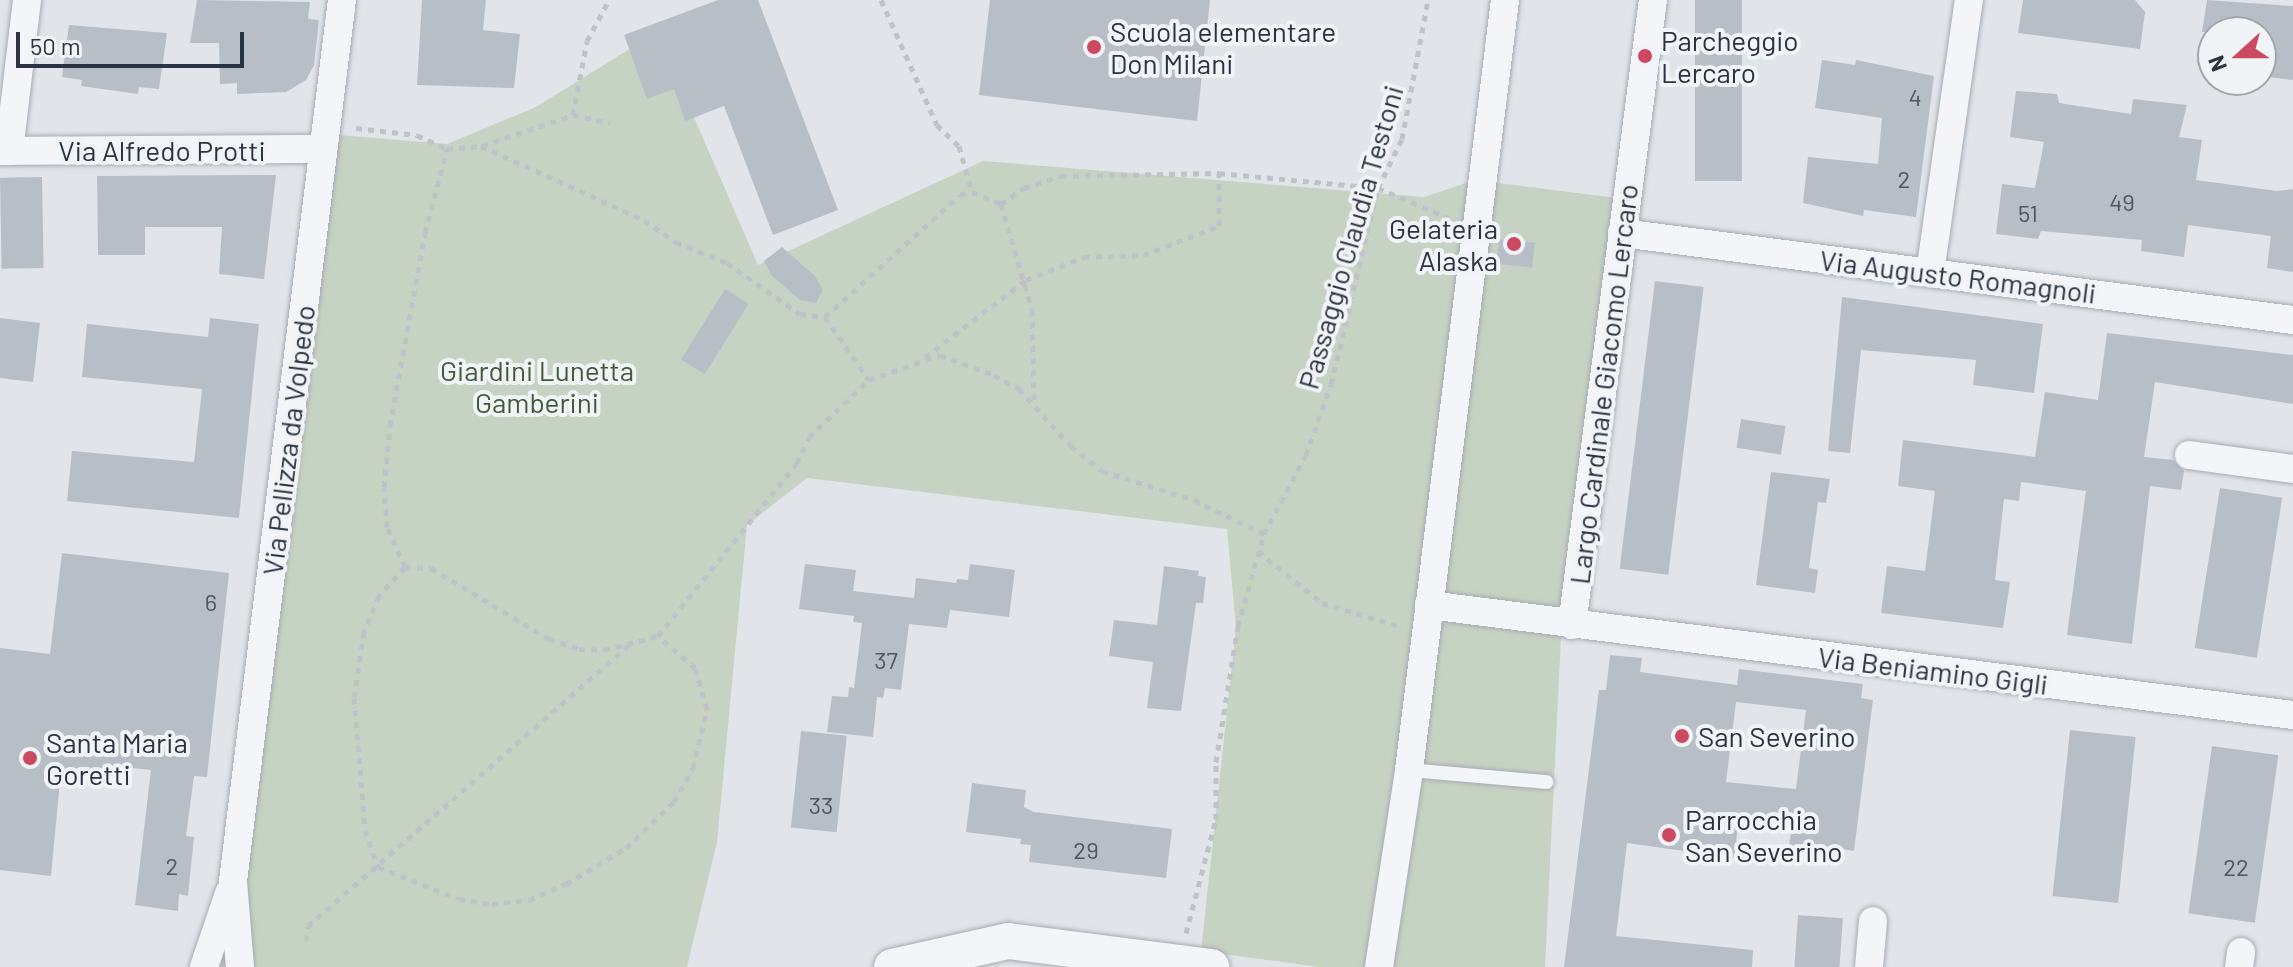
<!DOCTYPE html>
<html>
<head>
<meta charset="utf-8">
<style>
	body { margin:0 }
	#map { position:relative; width:2293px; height:967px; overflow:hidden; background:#e1e5ea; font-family:Barlow,sans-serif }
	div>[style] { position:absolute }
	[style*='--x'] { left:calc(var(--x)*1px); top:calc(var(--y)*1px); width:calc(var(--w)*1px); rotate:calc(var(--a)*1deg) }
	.green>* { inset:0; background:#c7d3c2 }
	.building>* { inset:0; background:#b8bec6; transform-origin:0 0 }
	.path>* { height:5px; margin-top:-2.5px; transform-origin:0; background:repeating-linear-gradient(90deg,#bfc3c8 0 6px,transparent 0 12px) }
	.roads { filter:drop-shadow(0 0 2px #a6acb4) drop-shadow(0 0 2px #a6acb4) }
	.service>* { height:14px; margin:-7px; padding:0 7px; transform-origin:7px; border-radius:7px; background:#f4f5f8 }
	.minor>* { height:28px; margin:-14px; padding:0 14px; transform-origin:14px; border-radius:14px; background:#f4f5f8 }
	.tertiary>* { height:36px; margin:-18px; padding:0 18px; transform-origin:18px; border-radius:18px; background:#f4f5f8 }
	.dots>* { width:22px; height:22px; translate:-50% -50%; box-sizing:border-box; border:4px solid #f1f4f7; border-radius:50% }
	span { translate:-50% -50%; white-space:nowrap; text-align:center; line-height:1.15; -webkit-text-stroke:8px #f1f4f7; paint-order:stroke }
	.number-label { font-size:24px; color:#4e5662 }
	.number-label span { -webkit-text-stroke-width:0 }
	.poi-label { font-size:28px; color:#2a3341 }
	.left { translate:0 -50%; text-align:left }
	.right { translate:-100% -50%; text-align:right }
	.street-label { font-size:28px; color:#2a3341 }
	.park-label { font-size:28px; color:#3f5c37 }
	.north { position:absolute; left:2197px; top:16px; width:80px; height:80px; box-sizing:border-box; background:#f1f4f7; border:2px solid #a1a7ae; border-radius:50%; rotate:249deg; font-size:22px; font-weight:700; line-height:32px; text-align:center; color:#2a3341 }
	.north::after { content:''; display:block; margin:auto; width:28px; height:36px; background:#cc4961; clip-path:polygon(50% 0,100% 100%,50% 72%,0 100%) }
	.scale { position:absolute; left:16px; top:32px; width:228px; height:36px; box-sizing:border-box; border:4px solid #2a3341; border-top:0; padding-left:10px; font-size:24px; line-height:28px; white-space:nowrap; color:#2a3341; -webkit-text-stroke:6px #f1f4f7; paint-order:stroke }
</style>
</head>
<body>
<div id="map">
	<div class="green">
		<div style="clip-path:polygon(657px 32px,758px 265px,983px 161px,1424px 197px,1475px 180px,1617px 198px,1561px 637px,1545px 967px,1319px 967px,1201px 951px,1236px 628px,1227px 529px,807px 478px,747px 525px,717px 842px,687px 967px,212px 967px,315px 133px,447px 144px,536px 107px)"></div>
	</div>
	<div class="building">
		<div style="clip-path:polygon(197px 0,310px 2px,308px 19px,319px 20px,314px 65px,306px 80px,286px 92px,237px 94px,237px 83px,220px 84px,219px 43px,190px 43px)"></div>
		<div style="clip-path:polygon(422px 0,486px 0,483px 30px,520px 34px,514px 88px,417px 85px)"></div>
		<div style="clip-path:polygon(718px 0,758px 0,838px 210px,773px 235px,724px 106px,685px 121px,674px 89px,647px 99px,624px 35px)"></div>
		<div style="clip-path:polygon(990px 0,1210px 0,1197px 121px,979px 95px)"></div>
		<div style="left:1695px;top:0;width:47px;height:181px"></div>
		<div style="clip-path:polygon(2023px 0,2135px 0,2145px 12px,2140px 49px,2018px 33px)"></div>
		<div style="clip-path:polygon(2207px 0,2293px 6px,2293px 80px,2261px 76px,2261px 32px,2202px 32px)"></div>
		<div style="clip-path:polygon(69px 25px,167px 33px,159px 89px,139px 87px,138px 94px,81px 86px,82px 80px,62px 77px)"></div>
		<div style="clip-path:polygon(1822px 60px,1855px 65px,1856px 60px,1934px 76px,1916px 217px,1864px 210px,1863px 216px,1803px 203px,1808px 157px,1878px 164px,1882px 118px,1815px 108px)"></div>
		<div style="clip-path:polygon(2016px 91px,2057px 94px,2059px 103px,2131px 114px,2133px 99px,2187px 105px,2179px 137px,2202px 140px,2196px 180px,2277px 191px,2293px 189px,2293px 272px,2267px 268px,2271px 236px,2188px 225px,2184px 257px,2141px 251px,2142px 240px,2041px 231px,2038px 239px,1996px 234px,2002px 184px,2035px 188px,2044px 142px,2010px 137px)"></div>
		<div style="clip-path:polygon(276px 175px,264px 279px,219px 274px,222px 227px,145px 227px,145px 255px,98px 255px,97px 176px)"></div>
		<div style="left:42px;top:177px;width:91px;height:42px;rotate:89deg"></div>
		<div style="left:1499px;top:239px;width:36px;height:25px;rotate:6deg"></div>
		<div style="clip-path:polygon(782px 247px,815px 276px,823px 290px,816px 303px,800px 300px,772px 276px,764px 261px)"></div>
		<div style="left:1655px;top:281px;width:49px;height:290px;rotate:7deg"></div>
		<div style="left:725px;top:289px;width:28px;height:83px;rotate:32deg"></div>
		<div style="clip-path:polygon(1842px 297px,2043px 324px,2034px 393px,1973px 385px,1976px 360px,1861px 350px,1850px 453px,1828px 451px)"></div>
		<div style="clip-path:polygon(0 318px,40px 323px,33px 382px,0 378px)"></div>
		<div style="clip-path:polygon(210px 318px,259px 324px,239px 518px,67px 501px,72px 451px,194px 462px,202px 389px,82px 377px,87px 324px,208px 337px)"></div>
		<div style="clip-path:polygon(2107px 333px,2293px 355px,2293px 404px,2155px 382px,2144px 457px,2173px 460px,2184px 471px,2181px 490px,2150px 486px,2132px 644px,2067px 635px,2086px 491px,2021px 482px,2019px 501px,2004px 499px,1995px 580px,2010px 582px,2003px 628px,1881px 613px,1887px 566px,1925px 571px,1935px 491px,1898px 486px,1903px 440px,2035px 457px,2045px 392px,2098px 400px)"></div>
		<div style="left:1741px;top:419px;width:45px;height:29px;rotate:9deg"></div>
		<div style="clip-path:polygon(1771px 472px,1830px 479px,1826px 503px,1818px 502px,1809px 568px,1818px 570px,1815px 593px,1756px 585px)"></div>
		<div style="left:2220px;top:488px;width:63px;height:162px;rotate:9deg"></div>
		<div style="clip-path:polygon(62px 553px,229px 573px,207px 777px,194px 776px,186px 836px,194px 837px,188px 896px,179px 894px,178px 911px,135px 905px,151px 770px,105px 765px,103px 785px,60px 781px,51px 876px,0 870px,0 648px,50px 654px)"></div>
		<div style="clip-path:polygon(805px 564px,856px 570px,853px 591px,914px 598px,916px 578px,956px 583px,957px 579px,968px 580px,970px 564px,1015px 570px,1009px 617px,950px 610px,947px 628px,909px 624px,901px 690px,885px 688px,883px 698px,877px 697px,873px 737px,827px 732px,832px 696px,848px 697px,849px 687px,854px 688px,862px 623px,853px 622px,854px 616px,799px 609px)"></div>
		<div style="clip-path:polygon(1164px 566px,1199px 571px,1198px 576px,1206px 577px,1203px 603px,1196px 603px,1181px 711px,1147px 708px,1153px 662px,1109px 656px,1114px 620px,1157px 625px)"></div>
		<div style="clip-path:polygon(evenodd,1610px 655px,1642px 658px,1640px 672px,1737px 685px,1739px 669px,1863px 684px,1861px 698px,1873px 700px,1854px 851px,1842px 849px,1841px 859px,1788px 853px,1792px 825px,1739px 819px,1734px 858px,1627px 843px,1616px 936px,1753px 950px,1752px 967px,1564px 967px,1599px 690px,1606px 690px,1610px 655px,1736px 702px,1806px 710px,1796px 789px,1726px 782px,1736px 702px)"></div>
		<div style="left:2070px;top:730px;width:66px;height:167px;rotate:6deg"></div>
		<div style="left:801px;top:731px;width:46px;height:97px;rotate:6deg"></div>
		<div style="left:2212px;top:746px;width:67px;height:169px;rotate:8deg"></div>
		<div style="clip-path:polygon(972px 783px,1026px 790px,1024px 807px,1034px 812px,1172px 829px,1166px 878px,1029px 862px,1031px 845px,1020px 844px,1021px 839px,966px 832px)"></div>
		<div style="left:1798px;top:915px;width:45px;height:52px;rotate:4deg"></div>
	</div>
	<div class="path">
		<div style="--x:881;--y:0;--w:137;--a:65.9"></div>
		<div style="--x:937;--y:125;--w:30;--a:44"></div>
		<div style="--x:959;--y:146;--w:48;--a:74.2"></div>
		<div style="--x:573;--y:115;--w:38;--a:12"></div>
		<div style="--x:356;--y:128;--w:61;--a:6.5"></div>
		<div style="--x:417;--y:135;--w:33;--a:25"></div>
		<div style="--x:447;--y:149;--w:34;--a:-5"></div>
		<div style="--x:481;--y:146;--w:179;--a:24.4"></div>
		<div style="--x:644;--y:220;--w:39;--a:35"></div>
		<div style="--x:676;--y:242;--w:55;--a:22.4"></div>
		<div style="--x:727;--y:263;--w:89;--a:34.9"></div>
		<div style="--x:800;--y:314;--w:25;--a:7"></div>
		<div style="--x:825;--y:317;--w:77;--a:55.1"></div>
		<div style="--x:869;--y:380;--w:75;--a:-19.4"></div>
		<div style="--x:940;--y:355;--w:58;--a:20.3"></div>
		<div style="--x:994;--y:375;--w:29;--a:29"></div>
		<div style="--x:1019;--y:389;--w:77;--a:47.6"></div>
		<div style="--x:1071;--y:446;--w:40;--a:39"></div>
		<div style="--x:1102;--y:471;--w:96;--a:17.5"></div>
		<div style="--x:1194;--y:500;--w:78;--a:25.9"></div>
		<div style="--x:482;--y:146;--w:96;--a:-18.8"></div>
		<div style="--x:573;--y:115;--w:75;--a:-79.3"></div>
		<div style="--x:587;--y:41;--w:47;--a:-61.8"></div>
		<div style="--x:1001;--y:204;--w:110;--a:73.7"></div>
		<div style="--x:1032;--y:310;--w:92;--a:88.8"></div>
		<div style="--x:825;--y:317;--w:182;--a:-42.1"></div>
		<div style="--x:960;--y:195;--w:12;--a:-14"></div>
		<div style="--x:972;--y:192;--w:31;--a:22"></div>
		<div style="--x:1001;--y:204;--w:28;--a:-35"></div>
		<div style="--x:1024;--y:188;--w:39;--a:-18"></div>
		<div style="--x:1061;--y:176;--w:158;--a:-1.1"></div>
		<div style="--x:1219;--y:173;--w:160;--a:5.4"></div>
		<div style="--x:1378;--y:188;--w:79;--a:23"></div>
		<div style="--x:925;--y:357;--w:127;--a:-37.3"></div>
		<div style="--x:1026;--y:280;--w:62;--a:-21.6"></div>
		<div style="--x:1084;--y:257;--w:59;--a:-1.9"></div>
		<div style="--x:1143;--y:255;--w:81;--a:-20.9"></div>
		<div style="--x:1219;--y:226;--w:53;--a:-90"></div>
		<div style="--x:1258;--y:551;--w:82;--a:39.1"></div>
		<div style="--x:1322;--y:603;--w:80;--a:16.6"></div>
		<div style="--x:405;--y:567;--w:39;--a:132"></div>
		<div style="--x:379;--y:596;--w:39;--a:113"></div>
		<div style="--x:364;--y:632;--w:67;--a:98.6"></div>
		<div style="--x:354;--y:698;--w:132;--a:85.2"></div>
		<div style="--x:365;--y:830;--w:39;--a:71"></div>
		<div style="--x:378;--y:867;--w:87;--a:21.6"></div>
		<div style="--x:459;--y:899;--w:33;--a:9"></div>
		<div style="--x:492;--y:904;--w:37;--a:-6"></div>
		<div style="--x:529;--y:900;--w:40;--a:-23.4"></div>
		<div style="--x:566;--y:884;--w:70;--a:-31"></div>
		<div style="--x:626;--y:848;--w:66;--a:-43.8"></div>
		<div style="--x:674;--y:802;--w:39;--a:-61"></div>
		<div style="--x:693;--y:768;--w:61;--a:-76.7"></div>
		<div style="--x:707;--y:709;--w:43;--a:-106.3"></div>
		<div style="--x:695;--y:668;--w:49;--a:-139.1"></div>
		<div style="--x:405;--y:567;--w:44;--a:-114.2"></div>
		<div style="--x:387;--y:527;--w:40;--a:-94.3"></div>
		<div style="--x:384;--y:487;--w:61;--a:-84.4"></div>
		<div style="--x:390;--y:426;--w:196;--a:-79.7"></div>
		<div style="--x:425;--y:233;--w:87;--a:-75.3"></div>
		<div style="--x:405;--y:567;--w:26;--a:2"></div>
		<div style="--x:431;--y:568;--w:138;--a:31"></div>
		<div style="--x:549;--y:639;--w:32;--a:18"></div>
		<div style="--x:579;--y:649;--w:25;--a:2"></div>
		<div style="--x:604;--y:650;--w:56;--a:-14.5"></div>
		<div style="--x:658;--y:636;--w:222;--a:-51.2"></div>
		<div style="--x:797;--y:463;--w:29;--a:-65"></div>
		<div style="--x:809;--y:437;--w:83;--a:-43.5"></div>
		<div style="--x:1186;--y:933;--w:118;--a:-75.3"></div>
		<div style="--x:1216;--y:819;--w:57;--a:-90"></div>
		<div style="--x:1216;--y:762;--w:138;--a:-80.8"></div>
		<div style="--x:1238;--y:626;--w:96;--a:-74.2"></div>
		<div style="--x:1264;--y:534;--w:89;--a:-62"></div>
		<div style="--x:1306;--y:455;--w:75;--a:-70.6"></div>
		<div style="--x:1331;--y:384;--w:202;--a:-76.5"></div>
		<div style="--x:1378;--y:188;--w:55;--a:-63.9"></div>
		<div style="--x:1402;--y:139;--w:141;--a:-79.4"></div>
		<div style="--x:306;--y:941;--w:15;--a:-82"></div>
		<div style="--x:308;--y:926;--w:428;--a:-41.2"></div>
	</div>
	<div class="roads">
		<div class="service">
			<div style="--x:1409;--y:770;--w:138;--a:5"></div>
		</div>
		<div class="minor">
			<div style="--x:0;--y:151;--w:323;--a:-0.4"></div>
			<div style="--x:9;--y:151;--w:152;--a:-83.2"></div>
			<div style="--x:1622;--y:233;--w:677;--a:7.39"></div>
			<div style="--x:1930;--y:273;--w:276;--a:-81.9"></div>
			<div style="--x:2189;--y:455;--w:105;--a:7.7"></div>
			<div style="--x:1429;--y:605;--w:871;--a:7.26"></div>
			<div style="--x:1572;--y:625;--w:630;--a:-82.62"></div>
			<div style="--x:204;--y:967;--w:78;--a:-71.3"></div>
			<div style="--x:240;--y:967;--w:86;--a:-94.7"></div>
			<div style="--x:233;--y:881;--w:888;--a:-82.95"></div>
			<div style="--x:1379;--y:967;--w:199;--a:-81.3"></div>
			<div style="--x:1409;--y:770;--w:776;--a:-82.89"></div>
			<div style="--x:1869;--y:967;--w:46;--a:-85"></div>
			<div style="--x:2239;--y:967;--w:15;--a:-82"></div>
		</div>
		<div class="tertiary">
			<div style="--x:892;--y:967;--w:119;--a:-12.6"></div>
			<div style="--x:1008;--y:941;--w:205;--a:7.3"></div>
		</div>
	</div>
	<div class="dots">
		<div style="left:1094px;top:47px;background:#cc4961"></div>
		<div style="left:1645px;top:56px;background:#cc4961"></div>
		<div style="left:1514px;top:244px;background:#cc4961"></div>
		<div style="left:1682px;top:736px;background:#cc4961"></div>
		<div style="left:30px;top:758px;background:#cc4961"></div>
		<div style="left:1669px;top:835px;background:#cc4961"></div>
	</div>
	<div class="number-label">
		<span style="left:1915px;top:97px">4</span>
		<span style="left:1904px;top:179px">2</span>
		<span style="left:2122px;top:202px">49</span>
		<span style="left:2028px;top:213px">51</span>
		<span style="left:211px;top:602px">6</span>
		<span style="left:886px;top:660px">37</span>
		<span style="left:821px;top:805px">33</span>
		<span style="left:1086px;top:850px">29</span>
		<span style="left:172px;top:866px">2</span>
		<span style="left:2236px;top:867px">22</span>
	</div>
	<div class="poi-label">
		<span class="left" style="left:1110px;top:47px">Scuola elementare<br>Don Milani</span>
		<span class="left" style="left:1661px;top:56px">Parcheggio<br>Lercaro</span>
		<span class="right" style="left:1498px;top:244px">Gelateria<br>Alaska</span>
		<span class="left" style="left:1698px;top:736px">San Severino</span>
		<span class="left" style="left:46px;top:758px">Santa Maria<br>Goretti</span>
		<span class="left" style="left:1685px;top:835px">Parrocchia<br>San Severino</span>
	</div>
	<div class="street-label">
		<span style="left:162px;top:150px">Via Alfredo Protti</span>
		<span style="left:1350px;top:237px;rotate:-74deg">Passaggio Claudia Testoni</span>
		<span style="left:1958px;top:276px;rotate:7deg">Via Augusto Romagnoli</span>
		<span style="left:1603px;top:384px;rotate:-83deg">Largo Cardinale Giacomo Lercaro</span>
		<span style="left:288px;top:440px;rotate:-83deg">Via Pellizza da Volpedo</span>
		<span style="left:1933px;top:670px;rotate:7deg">Via Beniamino Gigli</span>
	</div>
	<div class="park-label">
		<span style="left:537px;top:386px">Giardini Lunetta<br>Gamberini</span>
	</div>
	<div class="north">N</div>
	<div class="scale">50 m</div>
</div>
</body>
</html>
